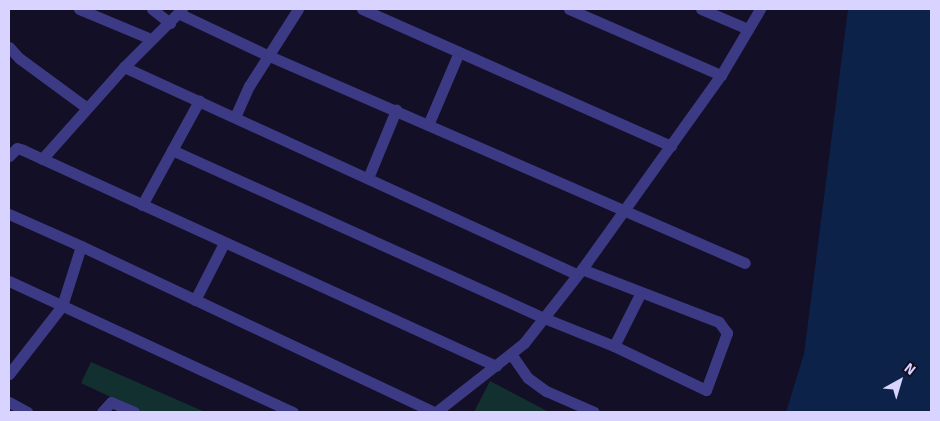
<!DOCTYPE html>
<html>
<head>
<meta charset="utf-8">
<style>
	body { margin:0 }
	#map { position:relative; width:940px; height:421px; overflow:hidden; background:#130f26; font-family:Signika,sans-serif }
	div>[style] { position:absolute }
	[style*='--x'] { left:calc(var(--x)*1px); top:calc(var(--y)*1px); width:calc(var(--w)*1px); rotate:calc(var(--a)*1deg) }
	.green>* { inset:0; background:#12302f }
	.water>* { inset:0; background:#0c2248 }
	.street>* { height:11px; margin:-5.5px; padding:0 5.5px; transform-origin:5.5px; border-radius:5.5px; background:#3d3a85 }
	span { translate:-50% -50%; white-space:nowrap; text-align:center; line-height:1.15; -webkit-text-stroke:4px #130f26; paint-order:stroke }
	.frame { position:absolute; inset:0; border:10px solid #d9d4ff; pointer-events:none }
	.north { position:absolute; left:875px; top:356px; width:50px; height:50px; -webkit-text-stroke:4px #130f26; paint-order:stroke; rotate:39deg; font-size:14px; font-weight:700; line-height:20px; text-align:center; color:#d9d4ff }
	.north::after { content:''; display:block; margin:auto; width:18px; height:22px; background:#d9d4ff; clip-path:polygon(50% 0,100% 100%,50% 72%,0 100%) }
</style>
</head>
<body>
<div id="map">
	<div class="green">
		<div style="clip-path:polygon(91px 362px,205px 412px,142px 412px,81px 383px)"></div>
		<div style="clip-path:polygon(490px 381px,549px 412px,474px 412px)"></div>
	</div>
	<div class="water">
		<div style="clip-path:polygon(848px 9px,931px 9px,931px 412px,786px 412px,804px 354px)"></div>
	</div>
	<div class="street">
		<div style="--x:79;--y:9;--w:78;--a:22.6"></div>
		<div style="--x:152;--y:9;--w:23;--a:38"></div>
		<div style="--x:362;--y:9;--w:338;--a:23.9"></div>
		<div style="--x:569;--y:9;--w:166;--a:23.5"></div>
		<div style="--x:701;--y:9;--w:51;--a:23.1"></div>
		<div style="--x:178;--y:13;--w:98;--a:25.3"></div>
		<div style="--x:267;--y:55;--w:521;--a:23.52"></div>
		<div style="--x:9;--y:47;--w:15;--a:48"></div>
		<div style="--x:19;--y:58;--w:84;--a:36.3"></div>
		<div style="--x:124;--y:67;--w:498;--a:24.6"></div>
		<div style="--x:235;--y:117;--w:34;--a:-66"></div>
		<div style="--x:249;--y:86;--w:91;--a:-57.5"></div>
		<div style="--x:428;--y:125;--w:79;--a:-67"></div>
		<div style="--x:172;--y:150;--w:408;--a:24.3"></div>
		<div style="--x:544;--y:318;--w:75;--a:21.8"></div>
		<div style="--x:614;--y:346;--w:102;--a:25.6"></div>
		<div style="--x:706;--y:390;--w:61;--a:-69.8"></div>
		<div style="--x:727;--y:333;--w:14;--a:-126"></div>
		<div style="--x:719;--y:322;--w:147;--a:-158.9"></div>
		<div style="--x:9;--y:156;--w:11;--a:-45"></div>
		<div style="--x:17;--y:148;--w:6;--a:18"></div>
		<div style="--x:23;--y:150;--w:520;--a:24.54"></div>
		<div style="--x:42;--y:159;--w:123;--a:-48.3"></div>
		<div style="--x:124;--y:67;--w:82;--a:-45"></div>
		<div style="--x:368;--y:178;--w:74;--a:-67.6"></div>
		<div style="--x:142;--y:205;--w:119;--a:-61.3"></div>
		<div style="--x:9;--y:214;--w:79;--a:24"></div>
		<div style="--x:81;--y:246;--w:390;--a:25.2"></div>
		<div style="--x:9;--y:281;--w:313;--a:24.8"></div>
		<div style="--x:195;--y:300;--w:64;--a:-63"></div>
		<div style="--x:614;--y:346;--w:60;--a:-63.4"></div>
		<div style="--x:511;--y:354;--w:29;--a:55"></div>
		<div style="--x:528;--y:378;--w:22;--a:36"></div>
		<div style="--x:546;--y:391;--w:52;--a:23.6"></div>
		<div style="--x:9;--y:374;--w:86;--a:-52.1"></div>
		<div style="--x:62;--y:306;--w:63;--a:-72.4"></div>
		<div style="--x:9;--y:402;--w:21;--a:29"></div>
		<div style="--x:102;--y:412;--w:13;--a:-48"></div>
		<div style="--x:111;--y:402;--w:25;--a:23"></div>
		<div style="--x:436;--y:412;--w:112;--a:-38.1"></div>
		<div style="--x:524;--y:343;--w:94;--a:-51.9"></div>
		<div style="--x:582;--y:269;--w:239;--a:-54.4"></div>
		<div style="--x:721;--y:75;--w:77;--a:-59.4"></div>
	</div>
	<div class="frame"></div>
	<div class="north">N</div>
</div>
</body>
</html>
